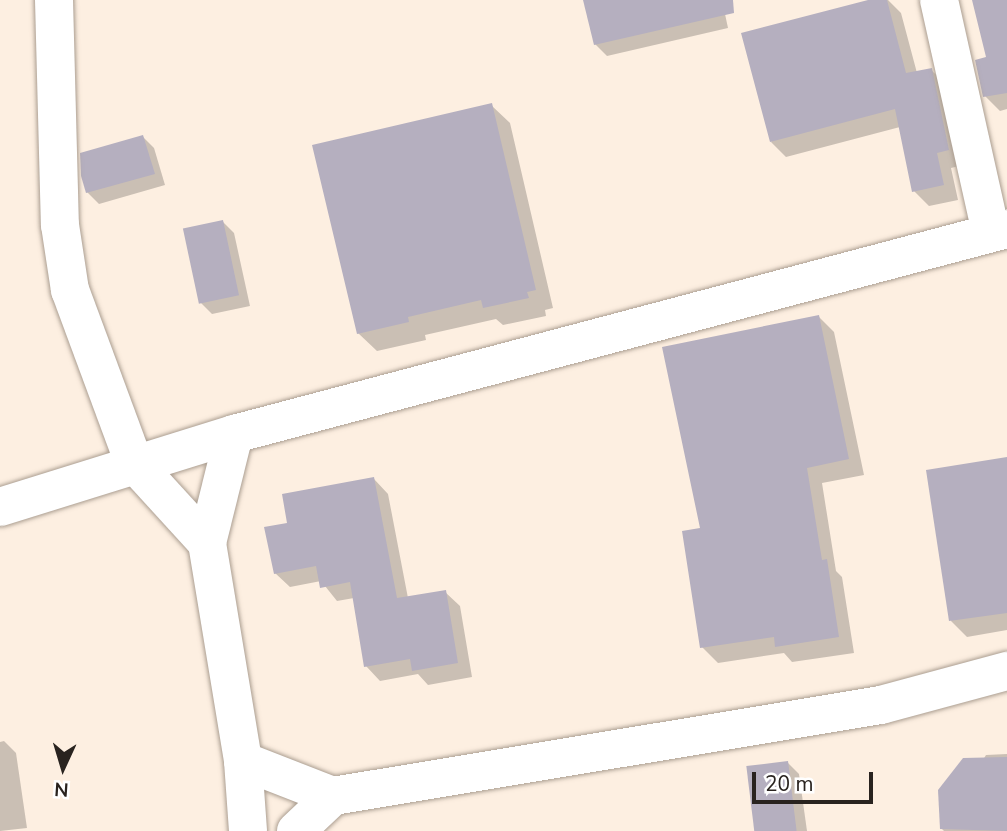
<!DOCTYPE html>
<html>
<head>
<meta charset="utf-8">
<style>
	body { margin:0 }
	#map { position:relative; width:1007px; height:831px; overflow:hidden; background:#fdefe1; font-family:"Nunito Sans",sans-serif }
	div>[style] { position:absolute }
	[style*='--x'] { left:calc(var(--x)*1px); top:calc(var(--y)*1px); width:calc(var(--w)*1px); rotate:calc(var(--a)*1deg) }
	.shadow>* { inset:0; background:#0003 }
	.building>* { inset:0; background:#b5afbf; transform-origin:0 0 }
	.roads { filter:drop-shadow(0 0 2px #ab9e91) drop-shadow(0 0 2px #ab9e91) }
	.minor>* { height:38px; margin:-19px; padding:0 19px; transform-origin:19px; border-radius:19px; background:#fff }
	span { translate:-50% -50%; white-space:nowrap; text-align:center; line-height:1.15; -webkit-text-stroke:5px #fff; paint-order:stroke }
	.north { position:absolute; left:28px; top:733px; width:70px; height:70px; -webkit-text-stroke:5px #fff; paint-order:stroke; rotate:184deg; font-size:19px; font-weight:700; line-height:28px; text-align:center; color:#29231f }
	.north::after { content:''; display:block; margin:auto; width:24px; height:32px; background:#29231f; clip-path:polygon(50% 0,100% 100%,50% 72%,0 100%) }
	.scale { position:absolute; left:752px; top:772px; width:121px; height:32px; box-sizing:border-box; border:4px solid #29231f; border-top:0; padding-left:9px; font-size:21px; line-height:24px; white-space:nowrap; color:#29231f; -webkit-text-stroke:5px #fff; paint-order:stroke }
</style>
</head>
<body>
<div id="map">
	<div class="shadow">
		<div style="clip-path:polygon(722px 0,728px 28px,607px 56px,595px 44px)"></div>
		<div style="clip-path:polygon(875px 0,888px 0,901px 13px,917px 73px,931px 70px,947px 85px,963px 165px,951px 168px,958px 200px,929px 206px,914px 191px,900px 127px,786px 157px,771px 142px)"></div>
		<div style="clip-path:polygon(973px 0,1007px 0,1007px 109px,1000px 111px,985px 96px,989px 59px)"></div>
		<div style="clip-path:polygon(491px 105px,510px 123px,553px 308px,545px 310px,546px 316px,503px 325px,496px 319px,425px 335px,426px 340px,377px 351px,358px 333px)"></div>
		<div style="clip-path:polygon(143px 137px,154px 148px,165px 185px,99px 204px,87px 192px)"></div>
		<div style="clip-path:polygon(223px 222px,234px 233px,250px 306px,212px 314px,200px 302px)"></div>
		<div style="clip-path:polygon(818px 316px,834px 332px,864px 475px,822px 483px,836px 571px,842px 577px,854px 653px,792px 662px,784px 653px,718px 663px,702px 647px,702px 529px)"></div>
		<div style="clip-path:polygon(1007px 459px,1007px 630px,967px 637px,951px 621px)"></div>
		<div style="clip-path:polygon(374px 479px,388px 494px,408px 598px,445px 592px,460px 606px,472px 677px,428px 685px,418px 674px,380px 681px,366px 666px,354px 598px,337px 601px,321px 581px,290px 587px,275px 573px,289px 524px)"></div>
		<div style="clip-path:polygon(4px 741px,16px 753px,27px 828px,0 831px,0 742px)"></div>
		<div style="clip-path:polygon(1007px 754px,1007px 831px,944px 831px,941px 828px,986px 755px)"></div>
		<div style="clip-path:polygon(788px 763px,799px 774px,807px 831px,756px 831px)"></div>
	</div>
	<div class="building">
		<div style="clip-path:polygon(583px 0,733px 0,734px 13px,594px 45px)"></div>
		<div style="clip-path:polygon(868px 0,887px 0,906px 73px,932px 68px,949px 150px,937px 153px,944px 185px,912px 192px,895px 109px,770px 142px,741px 33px)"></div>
		<div style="clip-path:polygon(972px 0,1007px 0,1007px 93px,983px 97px,975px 60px,986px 57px)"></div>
		<div style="clip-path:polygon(492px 103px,536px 290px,527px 292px,529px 298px,483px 308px,481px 300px,408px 317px,409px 322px,357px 334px,312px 145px)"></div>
		<div style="clip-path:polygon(143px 135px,155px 174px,86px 193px,81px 176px,80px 153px)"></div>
		<div style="left:223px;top:220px;width:77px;height:41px;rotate:78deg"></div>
		<div style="clip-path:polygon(819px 315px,849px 459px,807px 468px,822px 560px,827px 559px,839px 637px,775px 647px,774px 637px,700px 648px,682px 531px,700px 528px,662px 347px)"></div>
		<div style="clip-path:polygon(1007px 457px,1007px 613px,949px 621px,926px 470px)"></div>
		<div style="clip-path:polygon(374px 477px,397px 598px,446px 590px,458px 663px,412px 671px,410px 659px,364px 667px,350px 582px,320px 588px,316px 566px,274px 574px,264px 527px,287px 523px,282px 494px)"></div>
		<div style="clip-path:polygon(1007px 757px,1007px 831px,940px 829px,938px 790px,963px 758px)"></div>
		<div style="left:788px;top:761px;width:71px;height:42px;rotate:83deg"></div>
	</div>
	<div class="roads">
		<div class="minor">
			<div style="--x:54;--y:0;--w:225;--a:88.5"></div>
			<div style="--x:60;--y:225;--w:66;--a:81.3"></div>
			<div style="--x:70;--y:290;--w:184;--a:69.7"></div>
			<div style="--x:134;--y:463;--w:108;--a:47.6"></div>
			<div style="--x:207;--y:543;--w:221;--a:80.6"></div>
			<div style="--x:243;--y:761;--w:70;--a:85.9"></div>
			<div style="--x:939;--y:0;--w:238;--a:77.4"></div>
			<div style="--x:0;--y:507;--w:245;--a:-17.3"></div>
			<div style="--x:234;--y:434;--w:800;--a:-14.85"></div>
			<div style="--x:207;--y:543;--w:112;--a:-76.1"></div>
			<div style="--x:243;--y:761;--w:97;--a:21.3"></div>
			<div style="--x:296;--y:831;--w:51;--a:-43.4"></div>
			<div style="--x:333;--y:796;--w:556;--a:-9.43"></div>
			<div style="--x:881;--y:705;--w:131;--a:-15.1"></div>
		</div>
	</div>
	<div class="north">N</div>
	<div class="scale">20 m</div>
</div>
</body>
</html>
